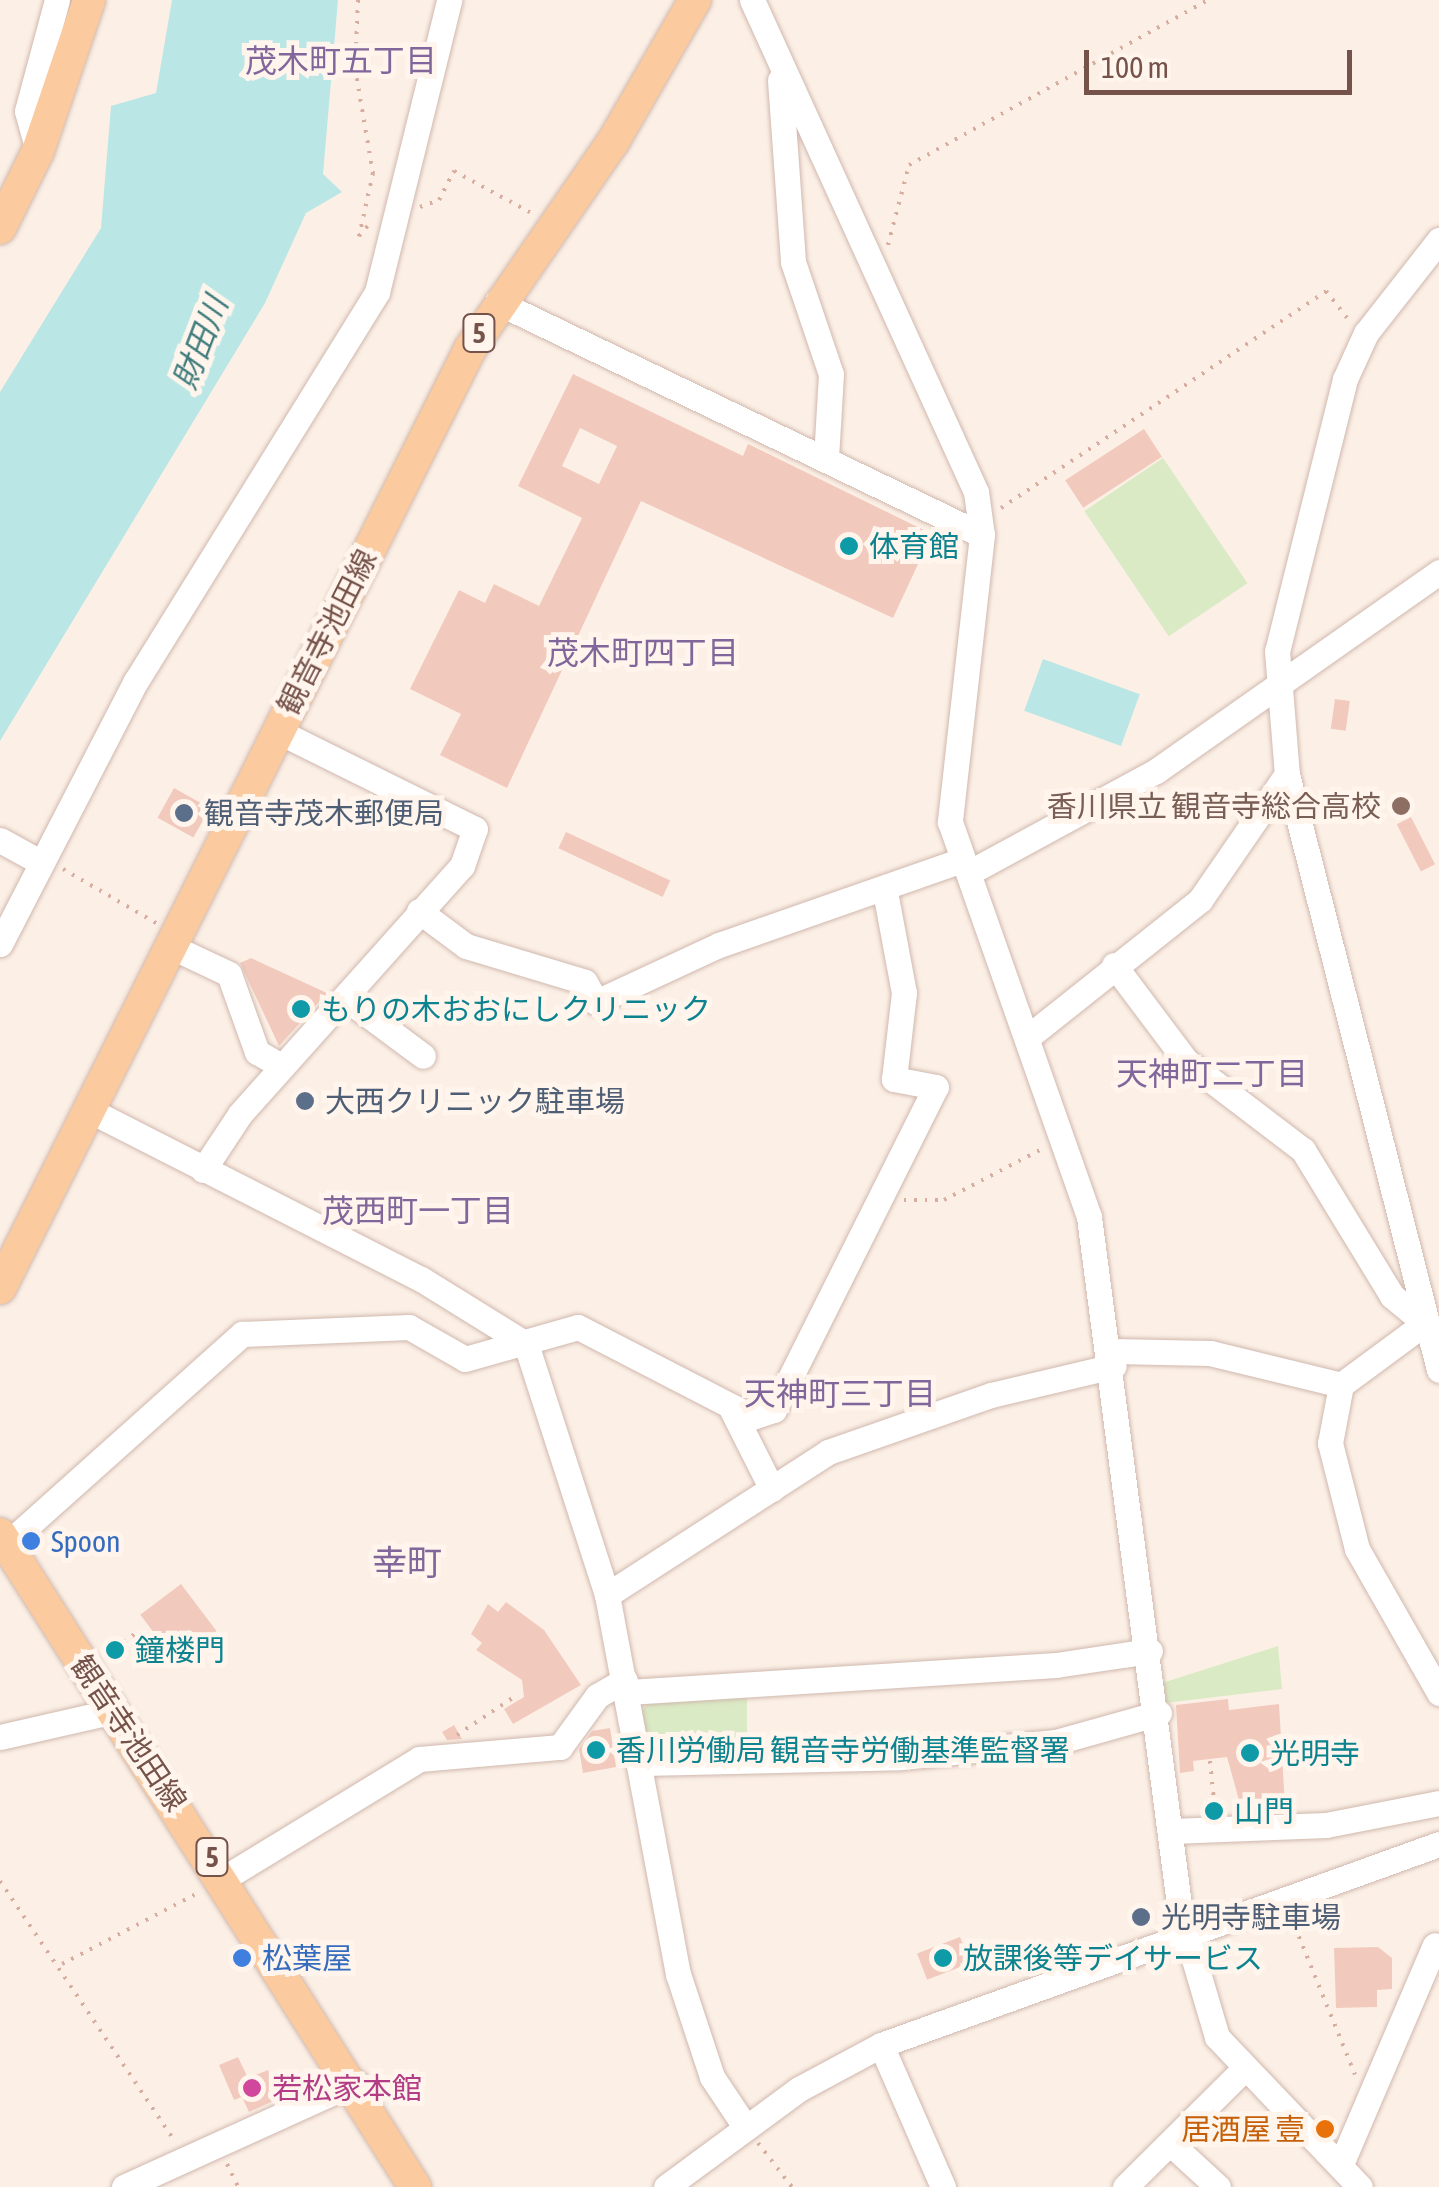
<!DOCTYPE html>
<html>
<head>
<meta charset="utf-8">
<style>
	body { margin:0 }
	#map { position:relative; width:1439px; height:2187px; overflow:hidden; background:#fcf0e6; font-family:"Asap Condensed","Noto Sans JP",sans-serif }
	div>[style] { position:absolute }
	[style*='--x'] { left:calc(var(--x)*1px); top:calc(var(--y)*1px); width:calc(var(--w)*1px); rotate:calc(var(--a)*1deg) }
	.green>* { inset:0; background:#daeac4; transform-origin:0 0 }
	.water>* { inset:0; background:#bae6e6; transform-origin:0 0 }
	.building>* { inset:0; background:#f2cabd; transform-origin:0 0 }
	.path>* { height:4px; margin-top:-2px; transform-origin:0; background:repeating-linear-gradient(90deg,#d7ada0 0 2.5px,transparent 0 10.5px) }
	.roads { filter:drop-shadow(0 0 2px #d0b8ae) drop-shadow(0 0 2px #d0b8ae) }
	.minor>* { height:25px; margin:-12.5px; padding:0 12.5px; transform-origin:12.5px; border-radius:12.5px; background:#fff }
	.major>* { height:32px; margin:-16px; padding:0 16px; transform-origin:16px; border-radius:16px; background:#fbca9e }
	.dots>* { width:28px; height:28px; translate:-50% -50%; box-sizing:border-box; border:5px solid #fff5ec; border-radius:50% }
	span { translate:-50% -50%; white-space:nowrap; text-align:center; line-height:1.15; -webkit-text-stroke:10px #fff5ec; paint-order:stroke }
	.shield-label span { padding:2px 8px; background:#fff5ec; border:2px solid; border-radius:8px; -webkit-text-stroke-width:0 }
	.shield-label { font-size:28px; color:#76534a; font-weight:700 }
	.culture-label { font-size:30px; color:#0d838f }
	.left { translate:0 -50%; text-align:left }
	.street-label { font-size:30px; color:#76534a }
	.education-label { font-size:30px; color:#785e54 }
	.right { translate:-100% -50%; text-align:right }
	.service-label { font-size:30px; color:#4e5e75 }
	.shop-label { font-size:30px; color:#366cbe }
	.hotel-label { font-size:30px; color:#b23c85 }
	.food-label { font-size:30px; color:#c56008 }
	.neighbourhood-label { font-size:32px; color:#80669a }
	.water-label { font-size:32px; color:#3d7b7c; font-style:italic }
	.quarter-label { font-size:35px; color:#80669a }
	.scale { position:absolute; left:1084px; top:50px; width:268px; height:45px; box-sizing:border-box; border:5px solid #76534a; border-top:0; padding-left:12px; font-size:30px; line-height:35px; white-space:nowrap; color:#76534a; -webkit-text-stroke:8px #fff5ec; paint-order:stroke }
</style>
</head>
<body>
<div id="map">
	<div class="green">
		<div style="left:1163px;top:458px;width:151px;height:95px;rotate:56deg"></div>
		<div style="clip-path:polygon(1278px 1646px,1282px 1689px,1165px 1703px,1162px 1683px)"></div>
		<div style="clip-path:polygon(747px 1690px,747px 1751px,645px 1748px,638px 1715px,650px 1701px)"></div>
	</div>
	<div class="water">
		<div style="clip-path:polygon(172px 0,338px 0,323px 174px,342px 192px,306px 213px,265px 303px,0 741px,0 392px,101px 228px,111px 106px,156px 93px)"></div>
		<div style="left:1043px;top:659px;width:103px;height:55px;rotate:20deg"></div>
	</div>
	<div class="building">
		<div style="clip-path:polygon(evenodd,573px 374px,743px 456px,748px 444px,932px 534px,893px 618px,641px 501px,507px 788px,440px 755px,461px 714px,410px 689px,459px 590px,485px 603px,494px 584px,539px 606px,582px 518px,518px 486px,573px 374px,580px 428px,617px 446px,599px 484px,562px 466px,580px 428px)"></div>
		<div style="left:1144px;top:429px;width:33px;height:94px;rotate:57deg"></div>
		<div style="left:1335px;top:699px;width:15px;height:30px;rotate:8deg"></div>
		<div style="left:174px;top:788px;width:41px;height:34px;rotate:29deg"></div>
		<div style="left:1411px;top:817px;width:53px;height:16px;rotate:63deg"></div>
		<div style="left:566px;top:832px;width:115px;height:18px;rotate:25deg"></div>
		<div style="clip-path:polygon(251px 958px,327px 993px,279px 1046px,240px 963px)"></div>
		<div style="left:181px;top:1584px;width:59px;height:51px;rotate:53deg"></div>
		<div style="clip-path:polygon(506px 1602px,544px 1630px,581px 1685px,513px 1724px,504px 1709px,524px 1697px,522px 1680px,476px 1650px,482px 1643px,471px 1634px,488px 1604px,498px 1612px)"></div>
		<div style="left:117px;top:1637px;width:19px;height:18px;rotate:55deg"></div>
		<div style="clip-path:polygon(1228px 1699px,1229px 1710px,1279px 1704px,1285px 1806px,1242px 1811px,1227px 1757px,1193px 1761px,1194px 1771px,1180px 1773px,1176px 1705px)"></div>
		<div style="clip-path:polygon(454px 1725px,462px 1739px,447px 1740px,442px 1732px)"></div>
		<div style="clip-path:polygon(610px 1728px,616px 1767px,583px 1773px,579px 1749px,592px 1731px)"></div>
		<div style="left:960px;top:1937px;width:28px;height:46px;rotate:69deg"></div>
		<div style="clip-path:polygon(1378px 1947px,1392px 1958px,1392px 1989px,1377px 1990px,1377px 2007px,1336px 2008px,1334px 1948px)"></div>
		<div style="clip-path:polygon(238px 2057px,248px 2078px,268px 2070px,280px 2098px,249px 2112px,242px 2097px,234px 2100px,219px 2065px)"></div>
	</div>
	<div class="path">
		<div style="--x:358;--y:0;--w:68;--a:92.5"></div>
		<div style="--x:355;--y:68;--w:107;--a:80.3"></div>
		<div style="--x:373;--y:173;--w:65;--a:102.5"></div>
		<div style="--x:359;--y:236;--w:20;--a:-49"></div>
		<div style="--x:420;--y:207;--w:20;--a:-20"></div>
		<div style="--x:439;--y:200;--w:33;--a:-63"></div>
		<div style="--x:454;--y:171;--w:92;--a:28.5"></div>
		<div style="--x:888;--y:245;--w:83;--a:-75.3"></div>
		<div style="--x:909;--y:165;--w:342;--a:-28.9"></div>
		<div style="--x:1001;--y:508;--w:391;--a:-33.7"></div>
		<div style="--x:1326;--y:291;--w:39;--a:52"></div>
		<div style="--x:63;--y:869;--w:108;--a:30.1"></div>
		<div style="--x:904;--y:1200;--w:40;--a:0"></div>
		<div style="--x:944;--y:1200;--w:110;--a:-27.5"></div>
		<div style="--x:107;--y:1655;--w:35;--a:-37"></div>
		<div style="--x:457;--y:1735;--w:69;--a:-33.7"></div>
		<div style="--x:1210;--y:1761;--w:50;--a:84.3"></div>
		<div style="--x:0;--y:1881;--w:313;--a:56.1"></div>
		<div style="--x:1291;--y:1917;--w:170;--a:67.9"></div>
		<div style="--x:62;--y:1964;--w:156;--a:-27.6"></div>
		<div style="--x:758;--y:2143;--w:56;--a:52.3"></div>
		<div style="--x:227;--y:2164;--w:25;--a:64"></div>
	</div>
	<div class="roads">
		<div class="minor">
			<div style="--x:752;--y:0;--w:541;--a:65.52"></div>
			<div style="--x:976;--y:492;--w:43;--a:82.1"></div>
			<div style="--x:982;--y:535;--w:289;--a:96.4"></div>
			<div style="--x:950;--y:822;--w:419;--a:70.6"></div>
			<div style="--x:1089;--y:1217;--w:701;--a:82.54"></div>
			<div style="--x:1180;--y:1912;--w:130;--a:73.5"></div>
			<div style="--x:1217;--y:2037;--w:207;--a:46.4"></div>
			<div style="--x:780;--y:80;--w:182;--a:85.9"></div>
			<div style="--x:793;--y:262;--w:118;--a:71.3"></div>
			<div style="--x:831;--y:374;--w:83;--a:93.4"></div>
			<div style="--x:38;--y:151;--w:41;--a:-105.4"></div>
			<div style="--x:27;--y:111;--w:115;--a:-74.9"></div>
			<div style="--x:1439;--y:240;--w:118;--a:128.1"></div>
			<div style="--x:1366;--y:333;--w:51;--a:114.5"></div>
			<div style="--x:1345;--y:379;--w:280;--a:104"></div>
			<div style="--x:1277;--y:651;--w:123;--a:85.4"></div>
			<div style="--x:1287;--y:774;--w:615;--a:75.69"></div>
			<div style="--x:497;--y:302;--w:538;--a:25.66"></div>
			<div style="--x:0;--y:840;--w:46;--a:28.8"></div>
			<div style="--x:970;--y:872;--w:212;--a:-28.5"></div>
			<div style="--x:1156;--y:771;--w:346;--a:-35.1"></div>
			<div style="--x:419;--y:911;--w:59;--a:36.7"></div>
			<div style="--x:466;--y:946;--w:124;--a:16.8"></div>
			<div style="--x:585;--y:982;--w:23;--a:61"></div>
			<div style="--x:596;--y:1002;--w:136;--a:-24.9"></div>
			<div style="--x:719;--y:945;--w:257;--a:-19.3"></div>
			<div style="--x:0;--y:944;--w:296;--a:-62.7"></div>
			<div style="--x:136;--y:681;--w:458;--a:-58.2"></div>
			<div style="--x:377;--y:292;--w:301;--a:-76.1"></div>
			<div style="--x:172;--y:947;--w:63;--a:25.3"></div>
			<div style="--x:229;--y:974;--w:83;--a:70.3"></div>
			<div style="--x:257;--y:1052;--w:28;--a:30"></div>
			<div style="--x:1114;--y:965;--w:120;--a:53.1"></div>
			<div style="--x:1186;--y:1061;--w:147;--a:37.3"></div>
			<div style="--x:1303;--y:1150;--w:171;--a:58.6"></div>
			<div style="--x:1392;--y:1296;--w:43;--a:39.3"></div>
			<div style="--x:1425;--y:1323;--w:104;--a:143.6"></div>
			<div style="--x:1341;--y:1385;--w:59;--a:100.7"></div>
			<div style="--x:1330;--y:1443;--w:109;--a:75.7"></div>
			<div style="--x:1357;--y:1549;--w:166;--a:60.3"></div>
			<div style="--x:345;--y:998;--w:97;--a:36.6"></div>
			<div style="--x:1028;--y:1037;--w:220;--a:-38.5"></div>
			<div style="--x:1200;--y:900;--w:153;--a:-55.4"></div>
			<div style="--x:89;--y:1110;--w:373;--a:27"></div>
			<div style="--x:421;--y:1279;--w:123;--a:31.8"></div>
			<div style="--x:526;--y:1344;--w:264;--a:72.1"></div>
			<div style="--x:607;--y:1595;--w:386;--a:79.4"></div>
			<div style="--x:678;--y:1974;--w:108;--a:71.7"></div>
			<div style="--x:712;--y:2077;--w:58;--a:56.3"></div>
			<div style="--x:203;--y:1170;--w:67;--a:-56.5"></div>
			<div style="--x:240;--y:1114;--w:333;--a:-48.2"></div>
			<div style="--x:462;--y:866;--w:39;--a:-71"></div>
			<div style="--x:475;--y:829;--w:220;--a:-153.6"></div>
			<div style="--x:1113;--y:1351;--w:97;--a:1.2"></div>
			<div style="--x:1210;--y:1353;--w:135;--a:13.7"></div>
			<div style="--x:730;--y:1406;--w:93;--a:63.2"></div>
			<div style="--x:6;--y:1545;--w:317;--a:-41.8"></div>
			<div style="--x:242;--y:1334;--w:167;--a:-2.4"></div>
			<div style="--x:409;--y:1327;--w:64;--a:29.7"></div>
			<div style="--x:465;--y:1359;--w:117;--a:-15.8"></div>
			<div style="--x:578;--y:1327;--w:196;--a:27.3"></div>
			<div style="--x:752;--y:1417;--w:23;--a:-18"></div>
			<div style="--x:774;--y:1410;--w:361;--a:-63.4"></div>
			<div style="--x:936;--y:1087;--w:43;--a:-169.2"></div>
			<div style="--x:894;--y:1079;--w:87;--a:-83.4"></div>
			<div style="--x:904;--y:993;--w:104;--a:-100.6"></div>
			<div style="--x:607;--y:1595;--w:263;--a:-32.9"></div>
			<div style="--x:828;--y:1452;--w:173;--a:-19.3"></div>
			<div style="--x:991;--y:1395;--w:126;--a:-13.3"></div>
			<div style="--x:628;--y:1692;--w:429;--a:-3.6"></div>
			<div style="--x:1056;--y:1665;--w:95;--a:-8.5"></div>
			<div style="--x:0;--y:1737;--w:117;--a:-12.8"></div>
			<div style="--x:643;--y:1763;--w:258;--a:-1.3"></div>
			<div style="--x:901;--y:1757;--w:156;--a:-5.5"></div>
			<div style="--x:1056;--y:1742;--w:107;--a:-15.7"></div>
			<div style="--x:1172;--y:1831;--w:154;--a:-2.2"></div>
			<div style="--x:1326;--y:1825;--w:115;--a:-11"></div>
			<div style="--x:226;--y:1877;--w:226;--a:-31.4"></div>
			<div style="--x:419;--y:1759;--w:142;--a:-4.9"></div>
			<div style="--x:560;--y:1747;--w:63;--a:-54"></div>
			<div style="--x:597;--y:1696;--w:32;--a:-30"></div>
			<div style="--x:881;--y:2045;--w:155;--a:66.4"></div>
			<div style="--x:1170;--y:2143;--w:65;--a:42.5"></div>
			<div style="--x:1341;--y:2164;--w:238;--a:-66.8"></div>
			<div style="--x:124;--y:2187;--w:254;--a:-24.4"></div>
			<div style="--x:666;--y:2187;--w:165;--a:-36.4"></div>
			<div style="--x:799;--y:2089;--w:93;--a:-28.2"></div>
			<div style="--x:881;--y:2045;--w:593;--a:-19.81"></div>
			<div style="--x:1125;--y:2187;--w:169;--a:-44.8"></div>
		</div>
		<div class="major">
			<div style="--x:0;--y:228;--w:86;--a:-63.7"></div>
			<div style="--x:38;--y:151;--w:159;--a:-71.3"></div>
			<div style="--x:0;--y:1288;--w:1050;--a:-63.41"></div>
			<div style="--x:470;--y:349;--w:252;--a:-55.4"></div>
			<div style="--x:613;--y:142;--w:164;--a:-60"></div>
			<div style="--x:0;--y:1534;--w:774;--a:57.56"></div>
		</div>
	</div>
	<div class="dots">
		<div style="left:849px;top:546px;background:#0f9aa8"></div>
		<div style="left:1401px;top:806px;background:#8d6e63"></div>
		<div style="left:184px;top:813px;background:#5c6f8a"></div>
		<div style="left:301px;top:1009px;background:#0f9aa8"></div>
		<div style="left:305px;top:1101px;background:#5c6f8a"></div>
		<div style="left:31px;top:1541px;background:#3f7fe0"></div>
		<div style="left:115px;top:1650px;background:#0f9aa8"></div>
		<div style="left:596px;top:1750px;background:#0f9aa8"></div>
		<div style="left:1250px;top:1753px;background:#0f9aa8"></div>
		<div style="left:1214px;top:1811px;background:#0f9aa8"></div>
		<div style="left:1141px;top:1917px;background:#5c6f8a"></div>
		<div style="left:242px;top:1958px;background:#3f7fe0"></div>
		<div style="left:943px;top:1958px;background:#0f9aa8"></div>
		<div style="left:252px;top:2088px;background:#d1479c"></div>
		<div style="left:1325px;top:2129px;background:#e8710a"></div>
	</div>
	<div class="shield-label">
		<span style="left:479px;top:333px">5</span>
		<span style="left:212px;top:1857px">5</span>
	</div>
	<div class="culture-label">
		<span class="left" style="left:869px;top:546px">体育館</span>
		<span class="left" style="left:321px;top:1009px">もりの木おおにしクリニック</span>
		<span class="left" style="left:135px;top:1650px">鐘楼門</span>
		<span class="left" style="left:616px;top:1750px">香川労働局 観音寺労働基準監督署</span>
		<span class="left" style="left:1270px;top:1753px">光明寺</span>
		<span class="left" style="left:1234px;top:1811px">山門</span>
		<span class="left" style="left:963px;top:1958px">放課後等デイサービス</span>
	</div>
	<div class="street-label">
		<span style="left:327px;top:632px;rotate:-63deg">観音寺池田線</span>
		<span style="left:129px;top:1733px;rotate:56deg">観音寺池田線</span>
	</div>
	<div class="education-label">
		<span class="right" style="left:1381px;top:806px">香川県立 観音寺総合高校</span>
	</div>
	<div class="service-label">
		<span class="left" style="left:204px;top:813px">観音寺茂木郵便局</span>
		<span class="left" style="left:325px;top:1101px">大西クリニック駐車場</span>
		<span class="left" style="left:1161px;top:1917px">光明寺駐車場</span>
	</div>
	<div class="shop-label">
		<span class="left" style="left:51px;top:1541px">Spoon</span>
		<span class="left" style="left:262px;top:1958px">松葉屋</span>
	</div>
	<div class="hotel-label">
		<span class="left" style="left:272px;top:2088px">若松家本館</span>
	</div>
	<div class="food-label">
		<span class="right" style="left:1305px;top:2129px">居酒屋 壹</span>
	</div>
	<div class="neighbourhood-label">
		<span style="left:341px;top:61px">茂木町五丁目</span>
		<span style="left:643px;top:653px">茂木町四丁目</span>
		<span style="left:1212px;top:1074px">天神町二丁目</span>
		<span style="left:418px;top:1211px">茂西町一丁目</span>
		<span style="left:840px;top:1394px">天神町三丁目</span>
	</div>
	<div class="water-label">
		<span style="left:201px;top:343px;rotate:-69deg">財田川</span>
	</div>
	<div class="quarter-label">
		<span style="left:407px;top:1562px">幸町</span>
	</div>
	<div class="scale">100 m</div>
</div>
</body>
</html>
